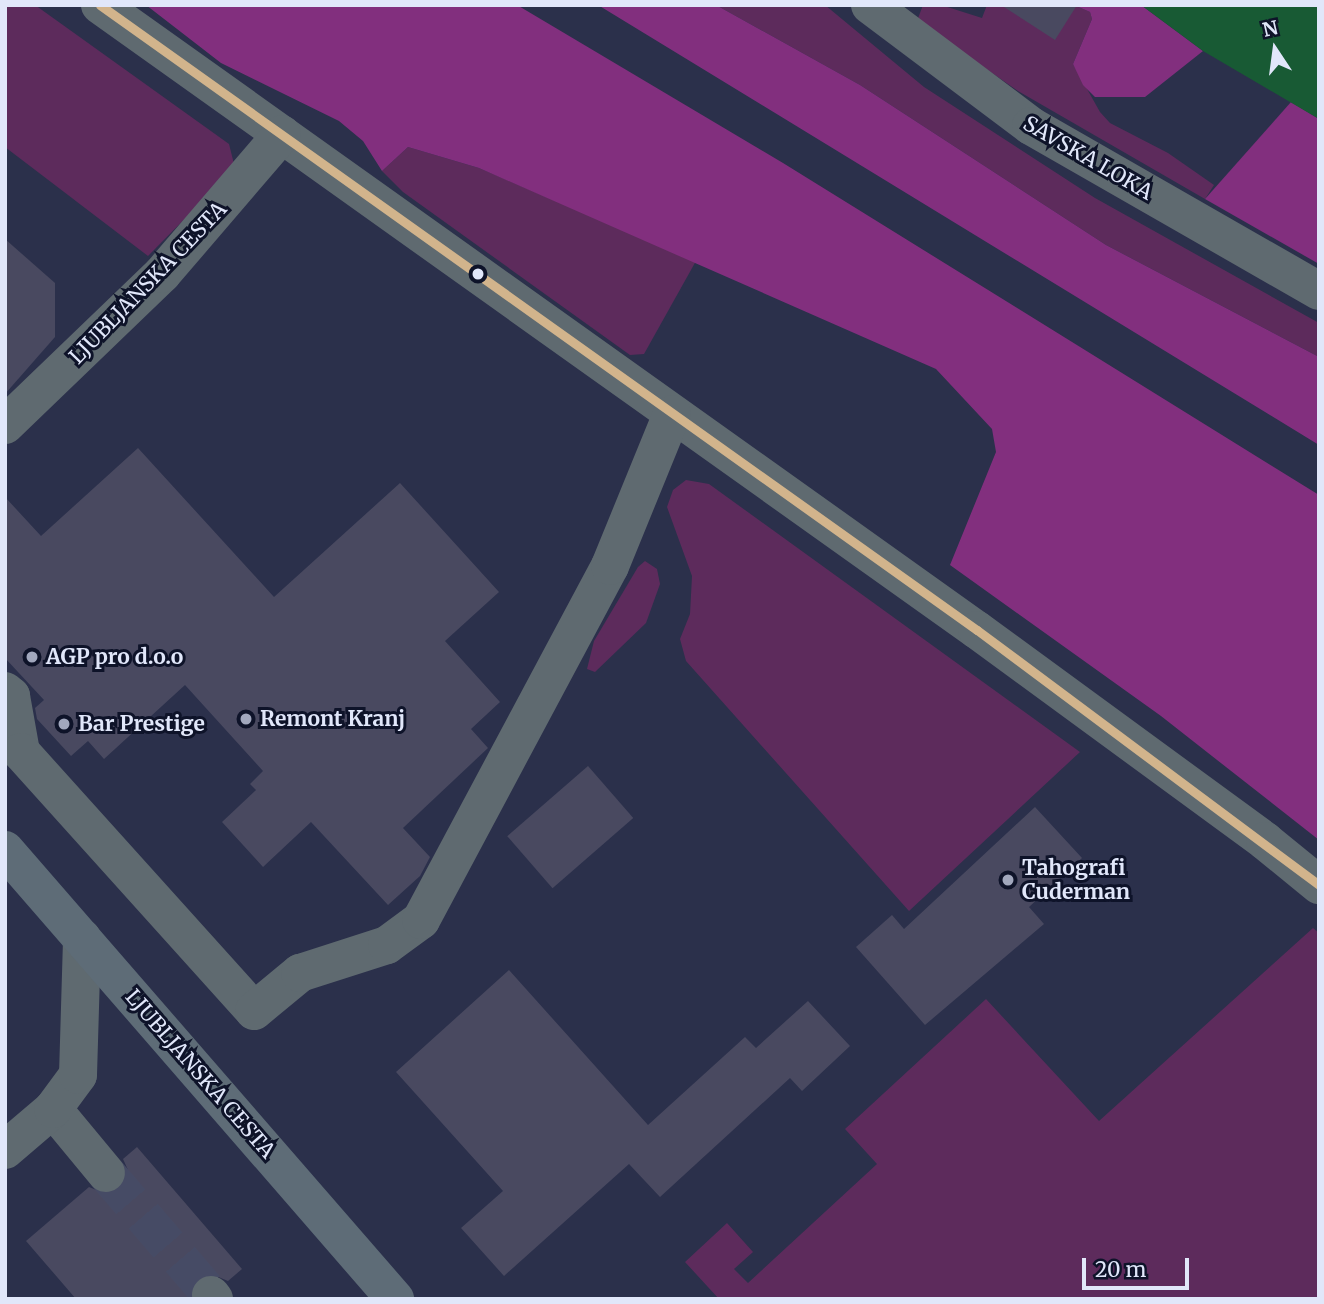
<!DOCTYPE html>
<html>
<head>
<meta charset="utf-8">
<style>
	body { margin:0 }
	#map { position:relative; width:1324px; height:1304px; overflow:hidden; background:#2b304b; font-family:Merriweather,serif }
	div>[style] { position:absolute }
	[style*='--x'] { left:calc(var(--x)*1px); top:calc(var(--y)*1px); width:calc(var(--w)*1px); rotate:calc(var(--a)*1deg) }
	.green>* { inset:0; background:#5d2b5c }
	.forest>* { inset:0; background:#822f7e }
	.water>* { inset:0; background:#185a34 }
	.building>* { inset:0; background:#494960; transform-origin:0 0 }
	.minor-tunnel>* { height:38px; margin-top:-19px; transform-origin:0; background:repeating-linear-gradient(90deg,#464b65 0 38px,transparent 0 57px) }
	.minor>* { height:38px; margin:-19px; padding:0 19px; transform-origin:19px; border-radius:19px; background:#5f6a70 }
	.major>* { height:38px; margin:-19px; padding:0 19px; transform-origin:19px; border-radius:19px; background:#5e6c77 }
	.bus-1>* { height:9px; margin:-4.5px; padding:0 4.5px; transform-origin:4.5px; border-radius:4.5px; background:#d2b48c }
	.dots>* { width:19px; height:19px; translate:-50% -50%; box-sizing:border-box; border:4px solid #0e1329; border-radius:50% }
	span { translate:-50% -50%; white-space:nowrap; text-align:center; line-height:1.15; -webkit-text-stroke:6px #0e1329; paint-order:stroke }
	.street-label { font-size:21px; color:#e1e7fa }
	.poi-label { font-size:21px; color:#e1e7fa; font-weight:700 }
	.left { translate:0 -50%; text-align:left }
	.frame { position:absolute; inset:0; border:7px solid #e1e7fa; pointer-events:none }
	.north { position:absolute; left:1240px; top:14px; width:70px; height:70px; -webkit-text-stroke:5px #0e1329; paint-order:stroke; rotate:347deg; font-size:19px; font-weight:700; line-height:28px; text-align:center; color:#e1e7fa }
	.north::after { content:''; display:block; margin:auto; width:24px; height:32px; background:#e1e7fa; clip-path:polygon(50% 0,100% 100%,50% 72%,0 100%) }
	.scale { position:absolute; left:1082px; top:1258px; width:107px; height:32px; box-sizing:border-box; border:4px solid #e1e7fa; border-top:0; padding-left:9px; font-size:21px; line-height:24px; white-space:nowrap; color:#e1e7fa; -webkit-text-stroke:5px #0e1329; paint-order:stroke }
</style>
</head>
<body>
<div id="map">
	<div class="green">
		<div style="clip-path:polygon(5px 5px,35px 5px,229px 144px,235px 168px,148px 256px,5px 147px)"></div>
		<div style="clip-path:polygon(716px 5px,825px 5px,924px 87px,1095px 198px,1319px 323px,1319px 357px,1106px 245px,860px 85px)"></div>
		<div style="clip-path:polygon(923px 5px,941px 5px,982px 18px,987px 5px,1074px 5px,1090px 12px,1092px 19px,1073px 64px,1100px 112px,1110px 123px,1168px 153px,1214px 185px,1205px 199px,1018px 91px,917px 21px)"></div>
		<div style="clip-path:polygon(408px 147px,479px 168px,696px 261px,644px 354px,630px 355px,403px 192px,382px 171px)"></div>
		<div style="clip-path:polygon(686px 480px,709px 484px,1080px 752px,909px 911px,686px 661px,680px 639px,690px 614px,692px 576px,667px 507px,673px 490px)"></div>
		<div style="clip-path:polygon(645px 561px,657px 569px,660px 584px,646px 623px,595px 672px,587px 669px,594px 641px,638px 567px)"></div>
		<div style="clip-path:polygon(1313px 928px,1319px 933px,1319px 1299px,719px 1299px,685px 1262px,727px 1223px,753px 1252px,734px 1269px,748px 1283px,877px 1164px,845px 1129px,986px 999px,1099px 1121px)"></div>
	</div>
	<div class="forest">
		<div style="clip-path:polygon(146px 5px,517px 5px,783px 163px,1319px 495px,1319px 840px,1161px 716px,950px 565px,996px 452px,992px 429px,936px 369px,479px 168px,408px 147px,382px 171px,363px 141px,339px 121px,221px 63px)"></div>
		<div style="clip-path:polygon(598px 5px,716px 5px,860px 85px,1106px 245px,1319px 357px,1319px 445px)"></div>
		<div style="clip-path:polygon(1074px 5px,1141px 5px,1203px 51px,1145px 97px,1095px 97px,1083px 85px,1073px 64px,1092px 19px,1090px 12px)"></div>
		<div style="clip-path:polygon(1291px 102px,1319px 119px,1319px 264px,1205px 199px)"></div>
	</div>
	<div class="water">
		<div style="clip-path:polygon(1141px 5px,1319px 5px,1319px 119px,1203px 51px)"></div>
	</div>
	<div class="building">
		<div style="clip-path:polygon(1001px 5px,1077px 5px,1055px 40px)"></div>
		<div style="clip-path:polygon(5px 239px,55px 283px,55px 337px,5px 394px)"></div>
		<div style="clip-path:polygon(138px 448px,274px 597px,400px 483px,499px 592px,445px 641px,500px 702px,471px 729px,488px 748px,403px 828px,430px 857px,420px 876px,388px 905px,311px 822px,263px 867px,222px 822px,256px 790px,250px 784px,263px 771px,185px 685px,104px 759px,88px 741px,71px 756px,37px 719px,35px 708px,44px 700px,5px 658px,5px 497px,41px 536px)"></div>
		<div style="left:588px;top:766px;width:69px;height:107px;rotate:49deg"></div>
		<div style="clip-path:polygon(1035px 807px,1082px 858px,1029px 907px,1044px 924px,925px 1025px,856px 947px,892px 915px,904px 929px)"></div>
		<div style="clip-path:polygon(509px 970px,648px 1125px,745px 1037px,756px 1048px,808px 1001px,850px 1046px,802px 1091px,790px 1078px,660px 1197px,629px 1164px,504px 1276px,461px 1228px,503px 1191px,396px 1072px)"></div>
		<div style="clip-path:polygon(137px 1147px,242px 1269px,228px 1281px,209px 1273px,198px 1277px,190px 1299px,76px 1299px,26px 1241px,89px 1187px,109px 1195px,120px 1189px,128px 1170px,123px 1159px)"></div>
	</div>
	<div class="minor-tunnel">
		<div style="--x:106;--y:1173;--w:161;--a:49.3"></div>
	</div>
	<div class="minor">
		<div style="--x:100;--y:5;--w:1077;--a:35.48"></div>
		<div style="--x:977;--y:630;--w:357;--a:36.2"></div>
		<div style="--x:1265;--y:841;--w:70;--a:39.2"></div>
		<div style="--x:870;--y:5;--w:201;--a:36.9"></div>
		<div style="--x:1031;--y:126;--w:332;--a:29.8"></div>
		<div style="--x:5;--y:425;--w:218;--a:-43.9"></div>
		<div style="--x:162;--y:274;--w:184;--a:-49.4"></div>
		<div style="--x:5;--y:691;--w:8;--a:40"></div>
		<div style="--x:11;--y:696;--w:57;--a:79.9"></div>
		<div style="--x:21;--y:752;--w:348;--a:48"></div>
		<div style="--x:254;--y:1011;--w:60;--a:-39.6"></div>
		<div style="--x:300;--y:973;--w:91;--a:-17.8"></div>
		<div style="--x:387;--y:945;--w:42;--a:-36.3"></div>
		<div style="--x:421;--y:920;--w:401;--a:-61.9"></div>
		<div style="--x:610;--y:566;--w:164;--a:-67.8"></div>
		<div style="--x:53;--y:1109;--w:83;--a:50.4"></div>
		<div style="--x:5;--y:1150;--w:63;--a:-40.5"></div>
		<div style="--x:53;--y:1109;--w:42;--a:-53.7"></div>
		<div style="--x:78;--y:1075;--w:137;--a:-88.3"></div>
		<div style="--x:211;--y:1295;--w:5;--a:53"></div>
	</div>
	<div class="major">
		<div style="--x:5;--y:850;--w:595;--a:49.02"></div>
	</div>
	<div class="bus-1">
		<div style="--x:100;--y:5;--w:1077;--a:35.48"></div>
		<div style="--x:977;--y:630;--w:427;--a:36.7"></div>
	</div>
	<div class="dots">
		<div style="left:478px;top:274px;background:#e1e7fa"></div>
		<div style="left:32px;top:657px;background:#a1a7bd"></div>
		<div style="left:246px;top:719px;background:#a1a7bd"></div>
		<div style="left:64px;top:724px;background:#a1a7bd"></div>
		<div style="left:1008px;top:880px;background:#a1a7bd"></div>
	</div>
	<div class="street-label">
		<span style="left:1088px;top:158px;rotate:30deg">SAVSKA LOKA</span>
		<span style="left:148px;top:283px;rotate:-46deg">LJUBLJANSKA CESTA</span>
		<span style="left:200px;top:1074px;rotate:49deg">LJUBLJANSKA CESTA</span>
	</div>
	<div class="poi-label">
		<span class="left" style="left:46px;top:657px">AGP pro d.o.o</span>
		<span class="left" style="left:260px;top:719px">Remont Kranj</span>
		<span class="left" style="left:78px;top:724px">Bar Prestige</span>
		<span class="left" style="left:1022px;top:880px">Tahografi<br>Cuderman</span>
	</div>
	<div class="frame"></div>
	<div class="north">N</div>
	<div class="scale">20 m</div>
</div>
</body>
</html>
